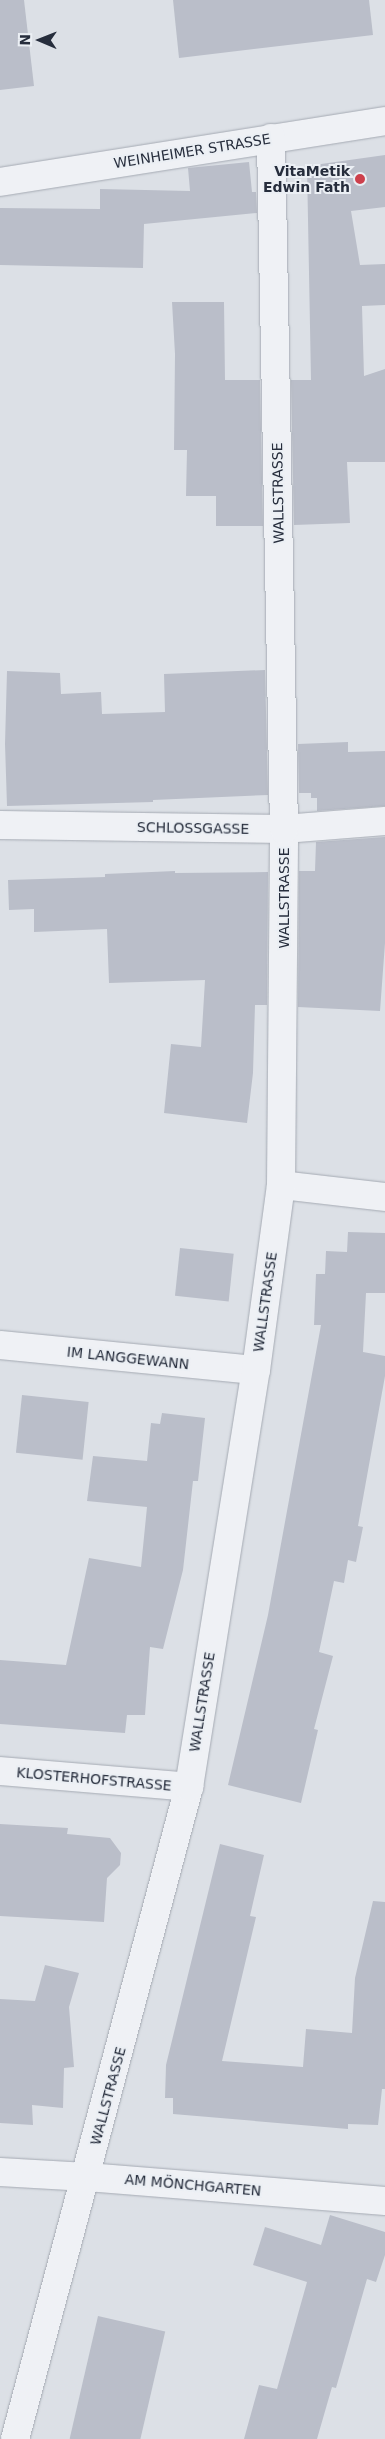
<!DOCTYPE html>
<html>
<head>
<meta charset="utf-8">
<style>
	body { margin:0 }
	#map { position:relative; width:385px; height:2439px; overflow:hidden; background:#dce0e6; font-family:"DejaVu Sans",sans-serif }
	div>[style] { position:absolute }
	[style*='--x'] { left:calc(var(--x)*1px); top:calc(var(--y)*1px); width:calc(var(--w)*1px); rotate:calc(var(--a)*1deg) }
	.building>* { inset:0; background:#babec9; transform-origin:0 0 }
	.roads { filter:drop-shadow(0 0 1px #a5aab3) drop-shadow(0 0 1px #a5aab3) }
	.street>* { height:28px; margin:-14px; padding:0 14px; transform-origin:14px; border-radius:14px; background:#eff1f5 }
	.dots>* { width:14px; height:14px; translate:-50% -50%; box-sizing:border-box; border:2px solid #ebeff4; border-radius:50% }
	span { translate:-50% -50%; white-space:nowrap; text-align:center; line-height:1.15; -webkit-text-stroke:4px #ebeff4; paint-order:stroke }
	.street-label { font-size:14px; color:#262d3c }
	.poi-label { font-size:14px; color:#262d3c; font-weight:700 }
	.right { translate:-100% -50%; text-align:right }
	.north { position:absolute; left:15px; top:15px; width:50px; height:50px; -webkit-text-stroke:4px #ebeff4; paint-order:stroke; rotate:271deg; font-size:14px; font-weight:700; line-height:20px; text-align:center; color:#262d3c }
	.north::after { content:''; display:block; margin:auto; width:18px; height:22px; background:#262d3c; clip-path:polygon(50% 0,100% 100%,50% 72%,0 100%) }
</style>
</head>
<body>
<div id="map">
	<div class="building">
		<div style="clip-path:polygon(0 0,24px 0,34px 86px,0 90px)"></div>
		<div style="clip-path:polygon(173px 0,369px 0,373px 35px,179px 58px)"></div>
		<div style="clip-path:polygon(385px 155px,385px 207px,351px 211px,360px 265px,385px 264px,385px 305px,362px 306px,364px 376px,385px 369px,385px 462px,347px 462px,350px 523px,294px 525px,291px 380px,311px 380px,307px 166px)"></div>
		<div style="clip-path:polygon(249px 162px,252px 192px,256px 192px,257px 213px,144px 224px,143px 268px,0 265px,0 208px,100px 209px,100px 189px,190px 191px,188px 168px)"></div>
		<div style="clip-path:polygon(172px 302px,224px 302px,225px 380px,260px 380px,263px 526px,216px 526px,216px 496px,186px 496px,187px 450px,174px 450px,175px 354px)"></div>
		<div style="clip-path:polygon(265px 670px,268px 795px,153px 800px,153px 802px,7px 806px,5px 744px,7px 671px,60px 673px,61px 694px,101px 692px,102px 714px,165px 712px,164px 674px)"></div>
		<div style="clip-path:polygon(348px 742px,348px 752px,385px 751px,385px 806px,317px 811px,317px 798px,311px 798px,311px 793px,299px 793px,298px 744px)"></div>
		<div style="clip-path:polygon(385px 837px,385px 943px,380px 1011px,298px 1007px,299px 871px,315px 871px,316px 842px)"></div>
		<div style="clip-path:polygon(175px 871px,175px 873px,268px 872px,267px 1005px,255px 1005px,253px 1073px,247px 1123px,164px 1113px,171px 1044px,201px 1047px,205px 980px,109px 983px,107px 929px,34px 932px,34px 909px,9px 910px,8px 880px,105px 877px,105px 874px)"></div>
		<div style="clip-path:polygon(348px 1232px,385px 1233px,385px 1293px,366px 1293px,363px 1352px,385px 1356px,385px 1376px,358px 1526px,363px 1527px,356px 1562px,348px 1560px,344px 1583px,334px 1581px,319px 1652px,333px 1656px,314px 1729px,318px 1730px,301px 1803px,228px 1785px,268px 1615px,321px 1325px,314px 1325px,316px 1274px,325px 1274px,326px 1251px,347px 1252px)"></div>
		<div style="left:180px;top:1248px;width:54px;height:48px;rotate:6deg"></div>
		<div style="left:22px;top:1395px;width:67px;height:58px;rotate:6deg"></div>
		<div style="clip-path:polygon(162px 1413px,205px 1418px,198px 1481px,193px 1481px,183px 1570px,163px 1649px,150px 1647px,145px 1715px,127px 1715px,125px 1733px,0 1724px,0 1660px,66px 1665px,89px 1558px,141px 1567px,147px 1507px,87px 1501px,93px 1456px,147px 1461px,151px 1423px,160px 1424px)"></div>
		<div style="clip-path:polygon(0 1824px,68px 1828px,67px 1834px,110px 1838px,121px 1853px,120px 1865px,107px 1878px,104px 1922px,0 1916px)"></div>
		<div style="clip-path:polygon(220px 1844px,264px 1855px,250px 1916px,256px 1917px,222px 2061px,303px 2067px,306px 2029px,352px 2033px,355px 1978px,373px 1901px,385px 1902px,385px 2089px,382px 2089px,378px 2125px,348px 2124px,348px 2129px,173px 2114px,173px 2098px,165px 2098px,166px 2065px)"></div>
		<div style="clip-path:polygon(45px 1965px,79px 1973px,69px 2007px,74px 2067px,64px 2068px,63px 2108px,32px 2105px,33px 2125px,0 2123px,0 1999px,35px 2001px)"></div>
		<div style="clip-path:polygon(330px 2215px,385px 2232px,385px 2255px,376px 2282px,367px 2279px,336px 2388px,332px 2387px,317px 2439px,244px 2439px,259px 2385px,277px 2389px,307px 2282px,253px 2265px,265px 2227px,321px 2245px)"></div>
		<div style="left:98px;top:2316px;width:69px;height:126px;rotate:13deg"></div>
	</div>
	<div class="roads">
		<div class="street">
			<div style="--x:0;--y:182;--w:390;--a:-9"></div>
			<div style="--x:0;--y:825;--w:284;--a:0.8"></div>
			<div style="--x:284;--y:829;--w:101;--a:-4.5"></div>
			<div style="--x:281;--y:1185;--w:105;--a:6.6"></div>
			<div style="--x:0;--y:1345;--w:257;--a:5.6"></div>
			<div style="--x:0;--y:1771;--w:190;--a:4.8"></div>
			<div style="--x:0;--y:2172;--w:87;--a:3.3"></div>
			<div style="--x:87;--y:2177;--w:299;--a:4.6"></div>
			<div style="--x:15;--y:2439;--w:675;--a:-75.06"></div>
			<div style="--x:189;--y:1787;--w:422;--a:-80.9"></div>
			<div style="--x:256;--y:1370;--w:187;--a:-82.3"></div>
			<div style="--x:281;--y:1185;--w:356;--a:-89.5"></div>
			<div style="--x:284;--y:829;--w:691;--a:-91.08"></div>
		</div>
	</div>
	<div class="dots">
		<div style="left:360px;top:179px;background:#cd404c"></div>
	</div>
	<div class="street-label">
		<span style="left:192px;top:151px;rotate:-9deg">WEINHEIMER STRASSE</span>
		<span style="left:278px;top:493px;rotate:-91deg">WALLSTRASSE</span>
		<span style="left:193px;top:828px;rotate:1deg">SCHLOSSGASSE</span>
		<span style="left:284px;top:898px;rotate:-90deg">WALLSTRASSE</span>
		<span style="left:265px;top:1302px;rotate:-82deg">WALLSTRASSE</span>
		<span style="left:128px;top:1358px;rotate:6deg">IM LANGGEWANN</span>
		<span style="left:202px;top:1702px;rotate:-81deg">WALLSTRASSE</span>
		<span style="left:94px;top:1779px;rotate:5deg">KLOSTERHOFSTRASSE</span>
		<span style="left:108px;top:2096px;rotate:-75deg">WALLSTRASSE</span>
		<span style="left:193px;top:2185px;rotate:5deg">AM MÖNCHGARTEN</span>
	</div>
	<div class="poi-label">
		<span class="right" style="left:350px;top:179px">VitaMetik<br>Edwin Fath</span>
	</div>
	<div class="north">N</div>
</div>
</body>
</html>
